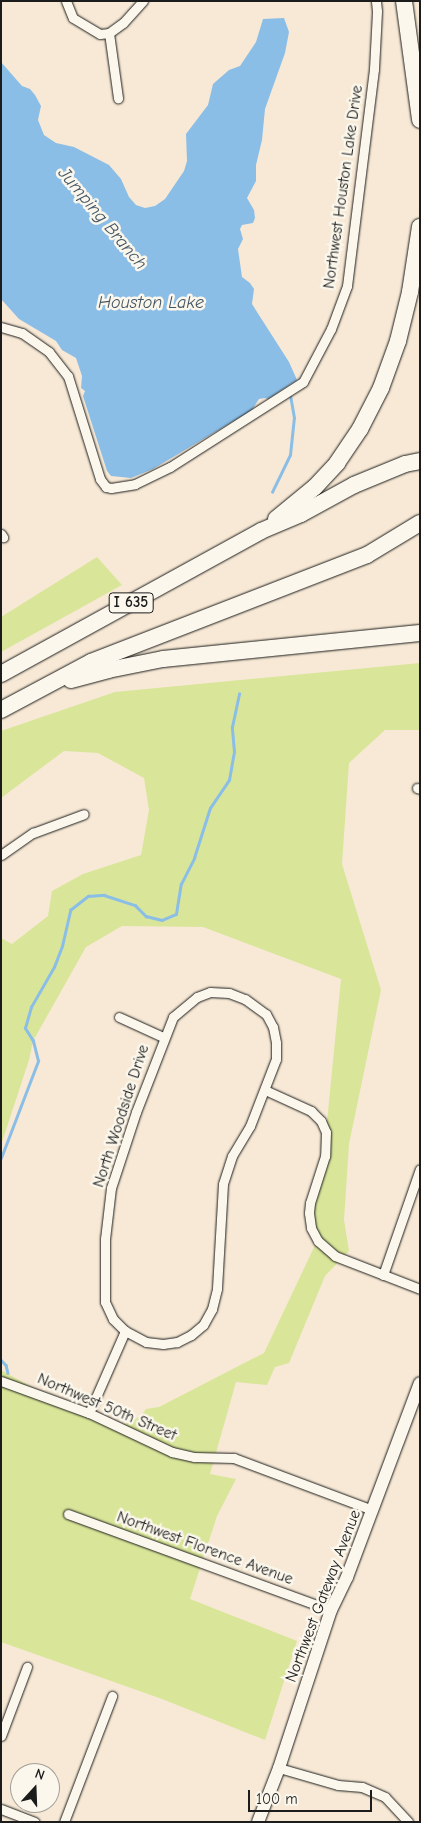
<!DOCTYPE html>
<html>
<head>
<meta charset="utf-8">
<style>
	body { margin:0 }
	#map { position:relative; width:421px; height:1823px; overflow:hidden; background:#f7e9d5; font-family:"Comic Neue",sans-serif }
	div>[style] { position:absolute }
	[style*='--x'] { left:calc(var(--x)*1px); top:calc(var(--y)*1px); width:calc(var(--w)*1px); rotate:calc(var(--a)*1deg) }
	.green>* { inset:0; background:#d9e699 }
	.water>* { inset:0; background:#8bbee7 }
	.stream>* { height:2.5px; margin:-1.25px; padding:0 1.25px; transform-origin:1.25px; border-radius:1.25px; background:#8bbee7 }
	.roads { filter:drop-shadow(0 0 1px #1c1c1c) drop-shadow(0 0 1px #1c1c1c) }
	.street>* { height:9px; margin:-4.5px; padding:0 4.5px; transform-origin:4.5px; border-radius:4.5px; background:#fbf7ec }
	.secondary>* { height:12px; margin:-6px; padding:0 6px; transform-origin:6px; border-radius:6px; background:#fbf7ec }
	.highway>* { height:16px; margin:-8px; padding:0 8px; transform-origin:8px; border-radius:8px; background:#fbf7ec }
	span { translate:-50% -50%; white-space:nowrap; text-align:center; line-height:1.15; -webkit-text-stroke:5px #fbf7ec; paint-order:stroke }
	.shield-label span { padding:1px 4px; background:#fbf7ec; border:1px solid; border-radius:4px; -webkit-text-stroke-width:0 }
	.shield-label { font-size:15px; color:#1c1c1c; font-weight:700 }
	.street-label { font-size:16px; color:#1c1c1c }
	.water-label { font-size:18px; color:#435563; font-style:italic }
	.frame { position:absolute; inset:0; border:2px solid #1c1c1c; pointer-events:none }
	.north { position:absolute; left:10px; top:1763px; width:50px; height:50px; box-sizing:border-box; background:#fbf7ec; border:1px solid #a29f99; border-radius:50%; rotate:20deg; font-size:14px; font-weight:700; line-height:20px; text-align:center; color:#1c1c1c }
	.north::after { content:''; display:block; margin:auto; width:18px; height:22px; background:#1c1c1c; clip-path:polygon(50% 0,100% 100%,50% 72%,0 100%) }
	.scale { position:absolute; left:248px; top:1790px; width:124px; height:22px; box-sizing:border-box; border:2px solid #1c1c1c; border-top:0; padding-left:6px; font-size:15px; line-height:18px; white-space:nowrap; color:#1c1c1c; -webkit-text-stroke:4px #fbf7ec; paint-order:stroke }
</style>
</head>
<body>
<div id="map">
	<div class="green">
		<div style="clip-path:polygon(97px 557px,122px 585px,1px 652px,1px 617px)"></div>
		<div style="clip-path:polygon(420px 663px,420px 730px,385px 730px,349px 763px,342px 864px,381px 990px,349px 1144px,344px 1220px,349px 1251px,325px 1276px,289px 1363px,275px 1367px,267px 1385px,236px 1382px,210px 1474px,236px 1479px,217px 1516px,190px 1599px,297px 1641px,265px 1740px,162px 1699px,1px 1642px,1px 1370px,53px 1399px,119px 1427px,141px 1416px,146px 1409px,159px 1407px,264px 1353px,317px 1241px,311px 1228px,313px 1193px,326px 1132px,341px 979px,203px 927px,122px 926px,86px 947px,33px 1041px,29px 1060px,1px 1145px,1px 938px,12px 944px,48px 916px,52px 891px,83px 874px,141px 855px,149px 810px,144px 778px,98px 753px,64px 751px,1px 798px,1px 731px,115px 692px)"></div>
	</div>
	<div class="water">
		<div style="clip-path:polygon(284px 18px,289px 32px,285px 53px,265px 109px,262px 140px,256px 165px,256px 181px,247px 198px,254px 210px,255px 218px,253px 223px,242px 225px,240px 229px,243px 239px,238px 249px,242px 277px,250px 283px,254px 289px,252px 304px,289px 362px,297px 380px,268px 399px,265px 398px,259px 399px,252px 410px,153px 469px,131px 478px,111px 476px,107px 471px,83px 396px,85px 391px,81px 388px,82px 376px,76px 358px,62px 350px,56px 341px,19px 319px,1px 299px,1px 62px,22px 86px,30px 89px,35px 95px,41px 106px,38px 120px,44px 135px,56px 143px,74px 147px,109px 165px,121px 179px,129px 197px,136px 205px,145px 208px,155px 206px,165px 199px,184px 171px,187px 161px,186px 134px,208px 105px,213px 84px,229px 70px,240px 66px,256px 42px,263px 19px)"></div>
	</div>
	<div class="stream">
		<div style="--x:272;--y:492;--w:41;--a:-64.1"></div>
		<div style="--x:290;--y:455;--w:37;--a:-84"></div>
		<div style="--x:294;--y:418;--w:22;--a:-100"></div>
		<div style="--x:1;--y:1158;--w:104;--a:-69.1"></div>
		<div style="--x:38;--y:1061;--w:21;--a:-104"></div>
		<div style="--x:33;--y:1041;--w:15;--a:-122"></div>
		<div style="--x:25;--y:1028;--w:22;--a:-74"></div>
		<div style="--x:31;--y:1007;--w:46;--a:-60.1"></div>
		<div style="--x:54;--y:967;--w:22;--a:-69"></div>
		<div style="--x:62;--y:946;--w:37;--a:-77"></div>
		<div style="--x:70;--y:910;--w:23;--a:-38"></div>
		<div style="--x:88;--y:896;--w:16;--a:-4"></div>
		<div style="--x:104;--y:895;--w:33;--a:18"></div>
		<div style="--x:135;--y:905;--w:16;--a:45"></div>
		<div style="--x:146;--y:916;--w:16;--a:14"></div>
		<div style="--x:162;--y:920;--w:15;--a:-23"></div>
		<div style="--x:176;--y:914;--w:30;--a:-81"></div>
		<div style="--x:181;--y:884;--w:29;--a:-63"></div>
		<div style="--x:194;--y:858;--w:52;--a:-72.3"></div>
		<div style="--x:210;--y:808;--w:34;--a:-56"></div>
		<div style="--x:229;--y:780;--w:28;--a:-80"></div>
		<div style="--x:234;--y:752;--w:25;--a:-95"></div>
		<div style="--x:232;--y:727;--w:34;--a:-78"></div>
		<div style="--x:1;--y:1360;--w:7;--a:45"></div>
		<div style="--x:6;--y:1365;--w:8;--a:76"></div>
	</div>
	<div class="roads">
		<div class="street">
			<div style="--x:66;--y:1;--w:18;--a:68"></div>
			<div style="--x:73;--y:18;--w:31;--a:31"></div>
			<div style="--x:100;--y:34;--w:9;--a:-6"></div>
			<div style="--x:109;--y:33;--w:17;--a:-36"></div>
			<div style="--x:123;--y:23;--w:30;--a:-48"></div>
			<div style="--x:109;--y:33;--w:66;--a:82.1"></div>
			<div style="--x:1;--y:327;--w:22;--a:16"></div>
			<div style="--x:22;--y:333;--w:33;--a:35"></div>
			<div style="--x:49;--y:352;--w:31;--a:52"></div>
			<div style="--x:68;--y:376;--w:108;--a:72.7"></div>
			<div style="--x:100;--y:479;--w:10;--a:53"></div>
			<div style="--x:106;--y:487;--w:5;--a:11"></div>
			<div style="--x:111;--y:488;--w:24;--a:-9"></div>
			<div style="--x:135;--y:484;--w:39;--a:-26"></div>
			<div style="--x:170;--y:467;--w:158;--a:-32.6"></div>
			<div style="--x:303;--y:382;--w:60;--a:-62.2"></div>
			<div style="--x:331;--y:329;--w:46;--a:-69.6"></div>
			<div style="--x:347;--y:286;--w:219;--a:-82.9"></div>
			<div style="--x:374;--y:69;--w:58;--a:-87"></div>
			<div style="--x:377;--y:11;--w:10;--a:-96"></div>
			<div style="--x:1;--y:534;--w:4;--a:56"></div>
			<div style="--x:417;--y:788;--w:3;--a:18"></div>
			<div style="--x:1;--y:855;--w:39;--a:-35"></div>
			<div style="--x:33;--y:833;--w:54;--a:-20.4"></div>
			<div style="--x:210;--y:992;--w:19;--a:3"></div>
			<div style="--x:229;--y:993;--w:17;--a:21"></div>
			<div style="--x:245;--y:999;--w:26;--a:36"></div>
			<div style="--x:266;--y:1014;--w:15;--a:62"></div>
			<div style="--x:273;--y:1027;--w:16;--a:79"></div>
			<div style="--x:276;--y:1043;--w:16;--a:90"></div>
			<div style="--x:276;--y:1059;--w:72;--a:111.2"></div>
			<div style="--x:250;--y:1126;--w:35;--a:121"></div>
			<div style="--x:232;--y:1156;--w:29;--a:108"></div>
			<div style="--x:223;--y:1184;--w:105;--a:93.3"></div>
			<div style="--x:217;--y:1289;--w:21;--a:104"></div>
			<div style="--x:212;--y:1309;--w:18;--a:119"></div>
			<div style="--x:203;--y:1325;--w:16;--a:140"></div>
			<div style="--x:191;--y:1335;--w:16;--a:153"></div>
			<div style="--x:177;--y:1342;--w:14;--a:172"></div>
			<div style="--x:163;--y:1344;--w:17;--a:-173"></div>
			<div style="--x:146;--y:1342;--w:24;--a:-152"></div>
			<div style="--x:125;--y:1331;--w:17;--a:-135"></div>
			<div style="--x:113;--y:1319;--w:19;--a:-115"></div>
			<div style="--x:105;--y:1302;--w:63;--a:-90"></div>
			<div style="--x:105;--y:1239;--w:51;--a:-83.3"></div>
			<div style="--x:111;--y:1188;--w:80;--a:-71.8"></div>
			<div style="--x:136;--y:1112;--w:102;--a:-68.7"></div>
			<div style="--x:173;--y:1017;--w:31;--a:-40"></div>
			<div style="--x:197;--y:997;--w:14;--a:-21"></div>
			<div style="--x:119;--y:1017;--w:48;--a:24.4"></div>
			<div style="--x:265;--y:1090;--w:51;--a:24.5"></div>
			<div style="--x:311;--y:1111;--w:14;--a:45"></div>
			<div style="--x:321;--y:1121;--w:12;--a:66"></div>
			<div style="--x:326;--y:1132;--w:24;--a:92"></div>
			<div style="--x:325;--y:1156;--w:49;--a:107.7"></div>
			<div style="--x:310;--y:1203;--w:10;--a:96"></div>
			<div style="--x:309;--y:1213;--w:15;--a:82"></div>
			<div style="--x:311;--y:1228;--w:15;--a:62"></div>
			<div style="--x:318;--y:1241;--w:23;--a:41"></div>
			<div style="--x:335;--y:1256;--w:91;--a:21.2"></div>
			<div style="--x:383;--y:1275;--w:112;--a:-70.8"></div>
			<div style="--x:1;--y:1381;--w:94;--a:20"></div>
			<div style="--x:89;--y:1413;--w:92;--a:25.2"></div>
			<div style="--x:172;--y:1452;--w:23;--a:13"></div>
			<div style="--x:194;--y:1457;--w:40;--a:1.4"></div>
			<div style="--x:234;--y:1458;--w:147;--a:20.6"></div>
			<div style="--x:89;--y:1413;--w:90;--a:-66.3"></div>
			<div style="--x:68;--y:1514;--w:280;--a:20.1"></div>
			<div style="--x:1;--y:1736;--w:74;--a:-69.4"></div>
			<div style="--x:279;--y:1768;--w:61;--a:16.1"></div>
			<div style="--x:338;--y:1785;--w:24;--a:5"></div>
			<div style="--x:362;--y:1787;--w:25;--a:23"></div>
			<div style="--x:385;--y:1797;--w:34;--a:47"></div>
			<div style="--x:1;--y:1809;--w:36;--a:21"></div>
			<div style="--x:64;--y:1822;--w:135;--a:-69.1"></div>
		</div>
		<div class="secondary">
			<div style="--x:258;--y:1822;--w:58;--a:-68.7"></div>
			<div style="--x:279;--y:1768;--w:166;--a:-71.8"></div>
			<div style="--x:331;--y:1610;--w:37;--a:-64"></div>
			<div style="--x:347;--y:1577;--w:207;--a:-69.4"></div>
		</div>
		<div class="highway">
			<div style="--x:404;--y:1;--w:120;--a:82.3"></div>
			<div style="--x:276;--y:519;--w:50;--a:-39.4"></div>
			<div style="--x:315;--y:487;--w:33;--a:-47"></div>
			<div style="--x:337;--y:463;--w:41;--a:-55.9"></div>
			<div style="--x:360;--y:429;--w:46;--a:-62.9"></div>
			<div style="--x:381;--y:388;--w:50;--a:-70.1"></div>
			<div style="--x:398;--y:341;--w:50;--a:-76.2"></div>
			<div style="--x:410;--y:292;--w:66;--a:-81.3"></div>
			<div style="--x:1;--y:674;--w:297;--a:-28.8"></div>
			<div style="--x:261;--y:531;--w:43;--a:-23"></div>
			<div style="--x:301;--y:514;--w:60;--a:-28.7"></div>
			<div style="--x:354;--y:485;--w:55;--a:-22.4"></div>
			<div style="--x:405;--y:464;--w:15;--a:-11"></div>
			<div style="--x:71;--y:680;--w:38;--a:-15"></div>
			<div style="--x:108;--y:670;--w:56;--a:-11.3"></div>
			<div style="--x:163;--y:659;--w:258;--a:-5.8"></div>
			<div style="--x:1;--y:710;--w:102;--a:-28.1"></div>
			<div style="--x:91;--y:662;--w:296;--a:-21.2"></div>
			<div style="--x:367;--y:555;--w:62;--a:-31.1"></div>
		</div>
	</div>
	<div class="shield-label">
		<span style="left:131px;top:603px">I 635</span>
	</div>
	<div class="street-label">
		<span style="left:343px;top:187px;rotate:-82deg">Northwest Houston Lake Drive</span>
		<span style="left:121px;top:1116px;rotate:-72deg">North Woodside Drive</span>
		<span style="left:107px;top:1407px;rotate:23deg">Northwest 50th Street</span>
		<span style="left:205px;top:1548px;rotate:20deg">Northwest Florence Avenue</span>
		<span style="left:323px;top:1596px;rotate:-69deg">Northwest Gateway Avenue</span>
	</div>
	<div class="water-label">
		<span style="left:102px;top:219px;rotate:50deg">Jumping Branch</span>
		<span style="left:151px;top:303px">Houston Lake</span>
	</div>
	<div class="frame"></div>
	<div class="north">N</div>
	<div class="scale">100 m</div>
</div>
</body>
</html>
